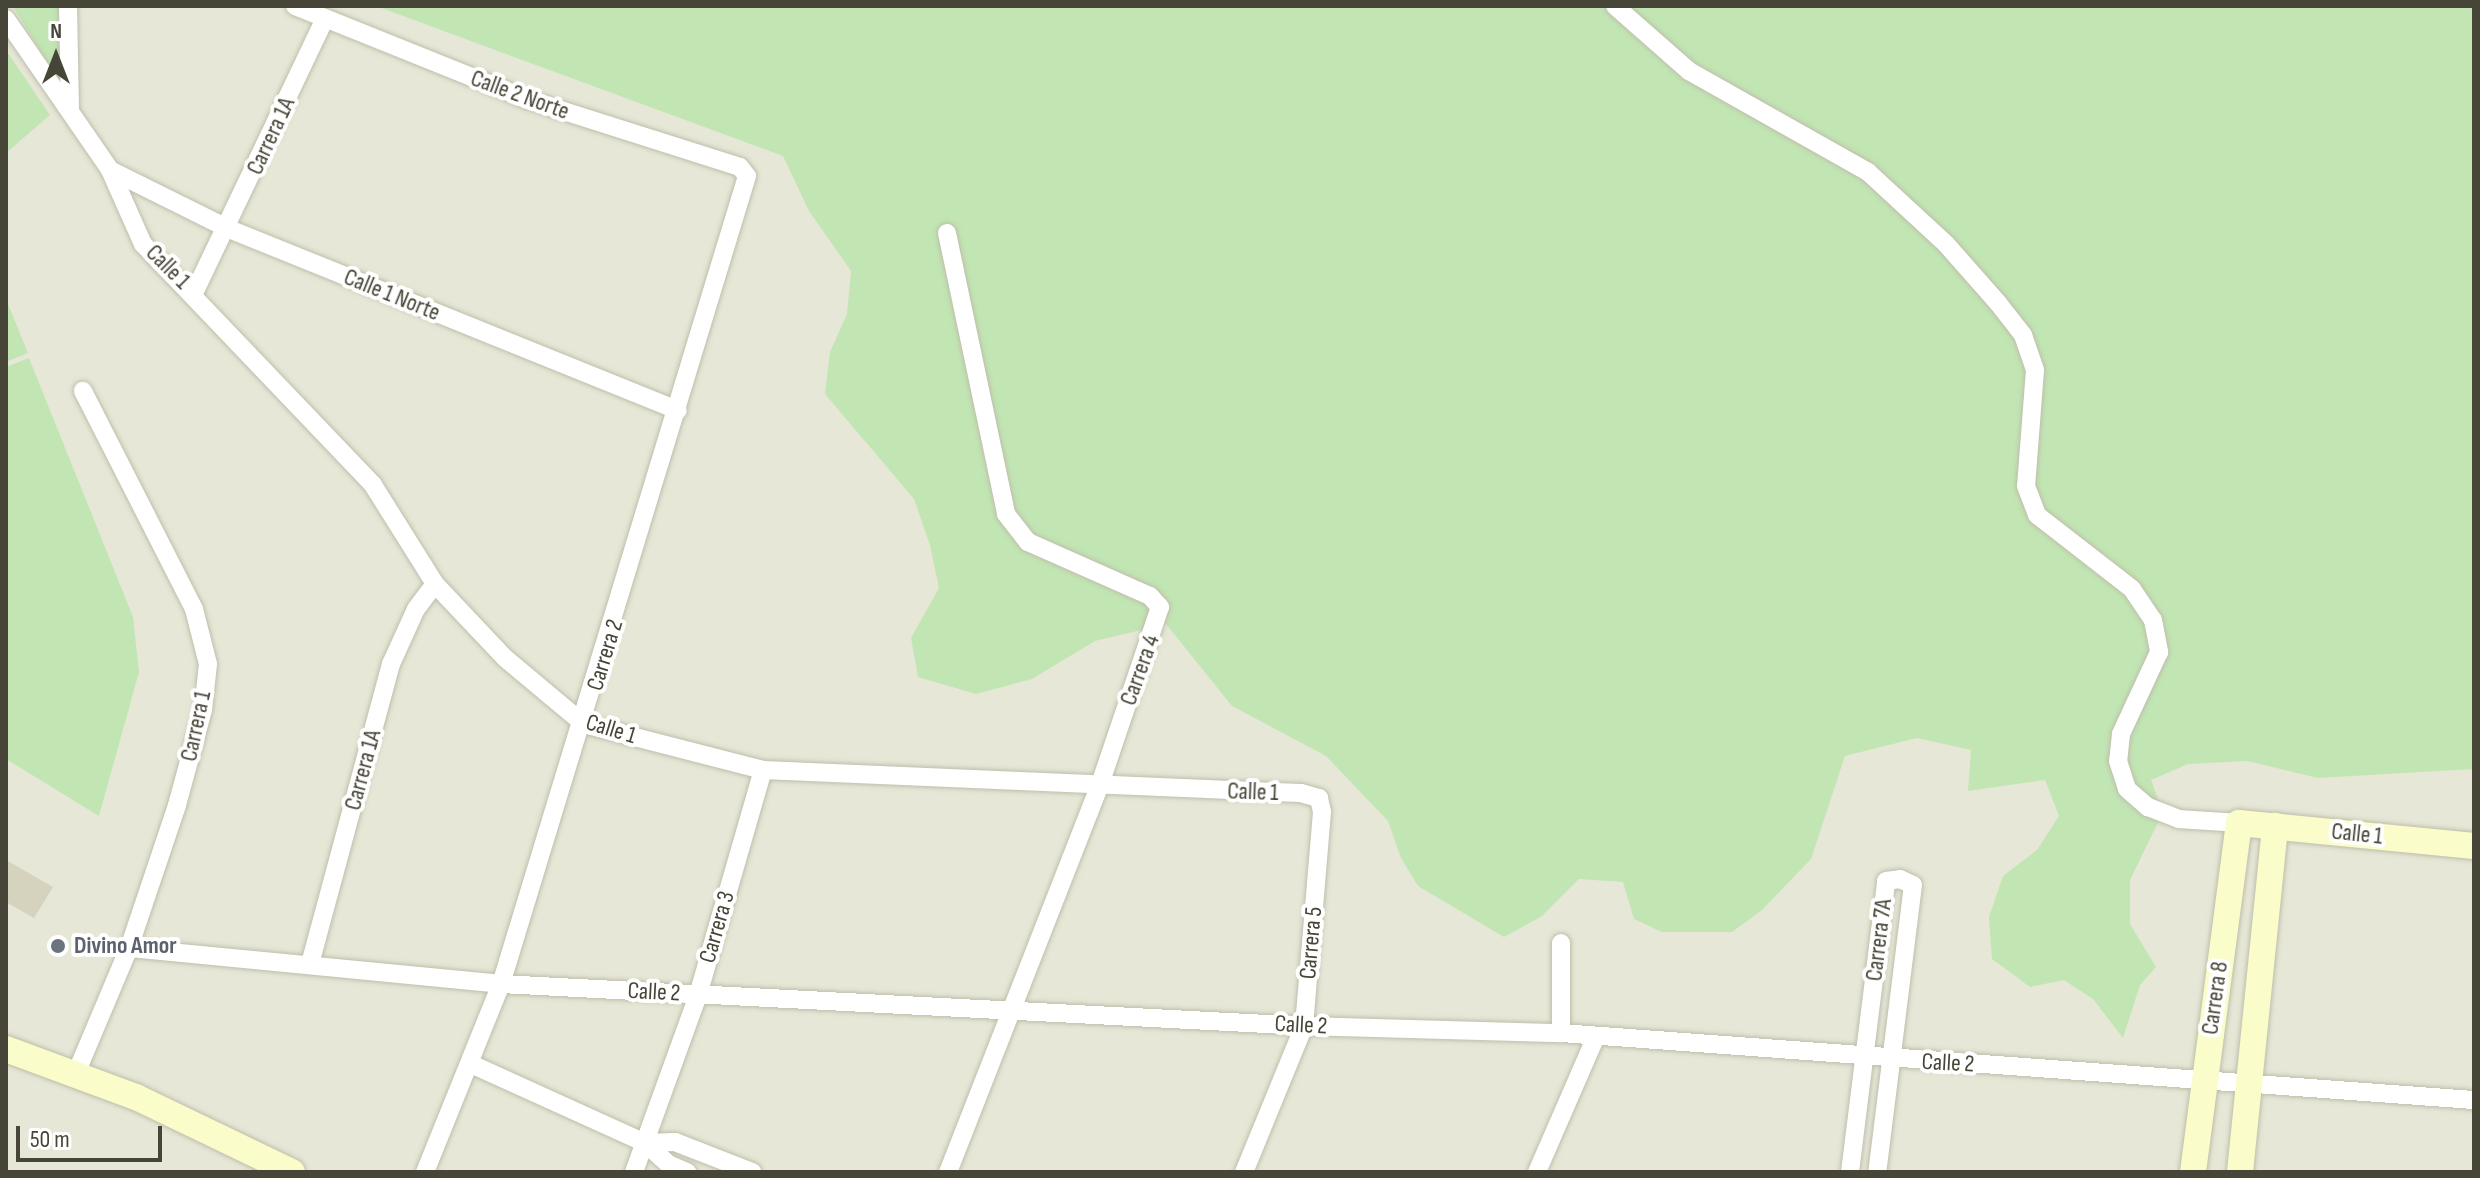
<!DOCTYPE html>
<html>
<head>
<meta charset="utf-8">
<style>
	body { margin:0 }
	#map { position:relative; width:2480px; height:1178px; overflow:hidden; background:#f4f3e9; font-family:"Sofia Sans Condensed",sans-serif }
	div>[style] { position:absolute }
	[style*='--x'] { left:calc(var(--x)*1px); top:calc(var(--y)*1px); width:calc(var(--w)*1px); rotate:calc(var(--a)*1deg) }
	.residential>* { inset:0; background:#e7e7d7 }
	.green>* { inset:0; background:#c1e6b3 }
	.building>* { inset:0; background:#d5d2be }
	.roads { filter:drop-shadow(0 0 2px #bfbeab) drop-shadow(0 0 2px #bfbeab) }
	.street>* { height:18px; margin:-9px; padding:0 9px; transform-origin:9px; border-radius:9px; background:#fff }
	.secondary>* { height:26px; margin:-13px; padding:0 13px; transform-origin:13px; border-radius:13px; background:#fafcca }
	.dots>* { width:22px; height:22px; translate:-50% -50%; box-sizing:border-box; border:4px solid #fff; border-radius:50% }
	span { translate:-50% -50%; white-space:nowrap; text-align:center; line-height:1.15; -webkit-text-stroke:8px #fff; paint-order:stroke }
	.street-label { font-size:24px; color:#474537 }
	.worship-label { font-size:24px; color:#5b616d; font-weight:700 }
	.left { translate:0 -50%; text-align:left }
	.frame { position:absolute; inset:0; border:8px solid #474537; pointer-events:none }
	.north { position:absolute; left:16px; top:16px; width:80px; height:80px; -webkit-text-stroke:6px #fff; paint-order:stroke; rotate:0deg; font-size:22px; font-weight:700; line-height:32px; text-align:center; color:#474537 }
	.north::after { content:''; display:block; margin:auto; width:28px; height:36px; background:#474537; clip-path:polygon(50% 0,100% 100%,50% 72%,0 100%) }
	.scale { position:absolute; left:16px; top:1126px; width:146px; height:36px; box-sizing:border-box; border:4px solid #474537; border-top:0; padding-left:10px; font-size:24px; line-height:28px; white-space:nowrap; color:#474537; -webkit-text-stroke:6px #fff; paint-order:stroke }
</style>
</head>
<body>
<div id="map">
	<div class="residential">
		<div style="clip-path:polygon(6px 6px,859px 6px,2474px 550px,2474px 1172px,6px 1172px)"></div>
	</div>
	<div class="green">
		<div style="clip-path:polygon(13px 6px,60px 6px,64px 90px)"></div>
		<div style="clip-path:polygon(376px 6px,2474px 6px,2474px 769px,2318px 778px,2247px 761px,2188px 764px,2151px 780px,2163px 812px,2130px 880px,2130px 924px,2156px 967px,2140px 985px,2123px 1038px,2093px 999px,2064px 980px,2030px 987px,1992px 959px,1989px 917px,2003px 876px,2037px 850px,2059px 816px,2045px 780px,1968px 791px,1971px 750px,1917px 738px,1845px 756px,1811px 859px,1762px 910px,1732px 932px,1662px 932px,1634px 919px,1623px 882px,1579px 879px,1542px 916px,1504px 937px,1418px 886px,1401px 858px,1388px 821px,1326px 756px,1232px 706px,1166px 624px,1095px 641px,1032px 679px,976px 694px,918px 677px,911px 638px,939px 588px,930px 545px,914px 499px,825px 394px,830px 352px,847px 314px,851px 271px,809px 211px,783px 156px)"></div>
		<div style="clip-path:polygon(6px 50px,50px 115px,6px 153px)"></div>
		<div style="clip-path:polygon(6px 299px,28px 353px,6px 362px)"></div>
		<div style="clip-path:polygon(29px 358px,133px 617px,139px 672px,99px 816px,6px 759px,6px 367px)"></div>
	</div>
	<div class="building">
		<div style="clip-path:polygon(6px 860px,53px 887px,34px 918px,6px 902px)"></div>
	</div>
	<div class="roads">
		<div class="street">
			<div style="--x:68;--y:6;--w:104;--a:88.9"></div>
			<div style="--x:295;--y:6;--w:252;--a:21.9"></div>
			<div style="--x:529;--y:100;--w:221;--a:17.6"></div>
			<div style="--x:740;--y:167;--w:11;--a:52"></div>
			<div style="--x:747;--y:176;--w:845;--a:106.93"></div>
			<div style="--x:501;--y:984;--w:203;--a:112"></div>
			<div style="--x:1615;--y:6;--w:98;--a:41.3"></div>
			<div style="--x:1689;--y:71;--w:206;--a:29.4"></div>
			<div style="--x:1868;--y:172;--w:106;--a:42.7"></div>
			<div style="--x:1946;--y:244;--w:79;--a:48.6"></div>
			<div style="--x:1998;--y:303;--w:41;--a:52"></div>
			<div style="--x:2023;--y:335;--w:37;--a:71"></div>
			<div style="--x:2035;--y:370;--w:116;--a:94.4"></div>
			<div style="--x:2026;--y:486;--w:31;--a:69"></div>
			<div style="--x:2037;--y:515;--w:120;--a:37.9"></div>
			<div style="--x:2132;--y:589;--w:37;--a:56"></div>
			<div style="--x:2153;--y:620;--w:33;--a:79"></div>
			<div style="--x:2159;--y:652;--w:90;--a:114.9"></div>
			<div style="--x:2121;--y:734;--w:27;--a:96"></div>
			<div style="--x:2118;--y:761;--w:29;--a:72"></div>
			<div style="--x:2127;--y:789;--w:28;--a:41"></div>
			<div style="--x:2148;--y:807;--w:33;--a:21"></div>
			<div style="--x:2179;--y:819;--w:60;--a:3.8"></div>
			<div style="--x:6;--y:19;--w:183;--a:55.4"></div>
			<div style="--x:110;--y:170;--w:81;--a:66"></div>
			<div style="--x:143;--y:244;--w:333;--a:46.3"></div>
			<div style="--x:373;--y:485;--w:117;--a:57.9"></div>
			<div style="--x:435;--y:584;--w:102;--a:46.6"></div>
			<div style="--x:505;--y:658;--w:103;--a:39.9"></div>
			<div style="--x:584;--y:724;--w:185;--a:14.4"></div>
			<div style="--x:763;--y:770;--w:538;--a:2.45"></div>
			<div style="--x:1301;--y:793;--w:19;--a:16"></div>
			<div style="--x:1319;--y:798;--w:14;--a:78"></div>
			<div style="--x:1322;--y:812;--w:215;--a:94.8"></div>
			<div style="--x:1304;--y:1026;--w:158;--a:112.3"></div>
			<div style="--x:110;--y:170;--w:133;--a:26.4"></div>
			<div style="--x:229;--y:229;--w:484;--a:22"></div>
			<div style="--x:947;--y:233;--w:287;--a:78.1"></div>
			<div style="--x:1006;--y:514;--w:36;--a:52"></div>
			<div style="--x:1028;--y:542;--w:133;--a:23.9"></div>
			<div style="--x:1150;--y:596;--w:15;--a:48"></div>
			<div style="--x:1160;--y:607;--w:190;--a:108.7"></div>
			<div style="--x:1099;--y:787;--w:414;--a:111.4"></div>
			<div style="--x:194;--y:293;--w:302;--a:-64.5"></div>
			<div style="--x:129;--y:948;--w:374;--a:5.5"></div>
			<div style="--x:501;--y:984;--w:804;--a:2.99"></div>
			<div style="--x:1304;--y:1026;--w:257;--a:1.6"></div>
			<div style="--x:1561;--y:1033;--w:915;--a:4.2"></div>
			<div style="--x:310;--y:964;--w:311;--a:-74.9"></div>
			<div style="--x:391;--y:664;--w:60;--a:-65.6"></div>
			<div style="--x:416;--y:609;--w:31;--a:-53"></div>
			<div style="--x:1561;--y:1033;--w:90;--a:-90"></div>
			<div style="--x:471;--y:1064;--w:191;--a:24.4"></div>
			<div style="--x:645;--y:1143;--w:31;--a:42"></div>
			<div style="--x:668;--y:1164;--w:21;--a:23"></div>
			<div style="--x:77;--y:1071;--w:134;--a:-67.1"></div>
			<div style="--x:129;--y:948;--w:151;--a:-71.4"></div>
			<div style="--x:177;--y:805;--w:98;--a:-74.7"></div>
			<div style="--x:203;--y:710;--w:46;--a:-83.8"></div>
			<div style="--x:208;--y:664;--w:57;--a:-104.3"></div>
			<div style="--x:194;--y:609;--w:245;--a:-117"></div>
			<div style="--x:645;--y:1143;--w:30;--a:-2"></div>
			<div style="--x:675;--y:1142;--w:83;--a:21.3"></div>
			<div style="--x:634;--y:1172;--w:188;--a:-70.1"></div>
			<div style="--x:698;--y:995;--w:234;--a:-73.9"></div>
			<div style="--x:1537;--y:1172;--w:148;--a:-66.5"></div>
			<div style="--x:1850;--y:1172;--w:293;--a:-82.9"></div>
			<div style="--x:1886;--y:881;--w:14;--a:-8"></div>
			<div style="--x:1900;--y:879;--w:14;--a:25"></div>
			<div style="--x:1913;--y:885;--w:289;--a:97.1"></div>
		</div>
		<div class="secondary">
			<div style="--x:6;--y:1049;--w:139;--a:20.3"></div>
			<div style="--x:136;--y:1097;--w:173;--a:25.7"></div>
			<div style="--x:2193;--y:1172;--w:352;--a:-82.5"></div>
			<div style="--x:2239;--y:823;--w:236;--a:5.6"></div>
			<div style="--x:2240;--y:1172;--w:348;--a:-84.2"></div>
		</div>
	</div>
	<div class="dots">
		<div style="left:58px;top:946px;background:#6b7280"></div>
	</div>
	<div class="street-label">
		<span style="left:520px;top:95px;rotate:20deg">Calle 2 Norte</span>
		<span style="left:271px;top:136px;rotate:-65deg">Carrera 1A</span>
		<span style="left:168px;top:267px;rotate:45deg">Calle 1</span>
		<span style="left:392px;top:295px;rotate:22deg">Calle 1 Norte</span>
		<span style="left:605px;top:655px;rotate:-73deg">Carrera 2</span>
		<span style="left:1140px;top:670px;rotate:-70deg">Carrera 4</span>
		<span style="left:196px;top:726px;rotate:-78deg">Carrera 1</span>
		<span style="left:611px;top:729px;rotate:17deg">Calle 1</span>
		<span style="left:363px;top:770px;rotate:-75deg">Carrera 1A</span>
		<span style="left:1253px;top:792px;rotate:2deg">Calle 1</span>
		<span style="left:2357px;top:834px;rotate:6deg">Calle 1</span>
		<span style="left:717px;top:927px;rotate:-74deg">Carrera 3</span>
		<span style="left:1879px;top:940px;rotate:-83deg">Carrera 7A</span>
		<span style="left:1311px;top:943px;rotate:-85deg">Carrera 5</span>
		<span style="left:654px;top:992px;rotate:3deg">Calle 2</span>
		<span style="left:2215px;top:998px;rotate:-82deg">Carrera 8</span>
		<span style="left:1301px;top:1025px;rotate:3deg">Calle 2</span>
		<span style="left:1948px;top:1063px;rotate:3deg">Calle 2</span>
	</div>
	<div class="worship-label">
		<span class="left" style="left:74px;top:946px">Divino Amor</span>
	</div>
	<div class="frame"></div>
	<div class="north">N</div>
	<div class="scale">50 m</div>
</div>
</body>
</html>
